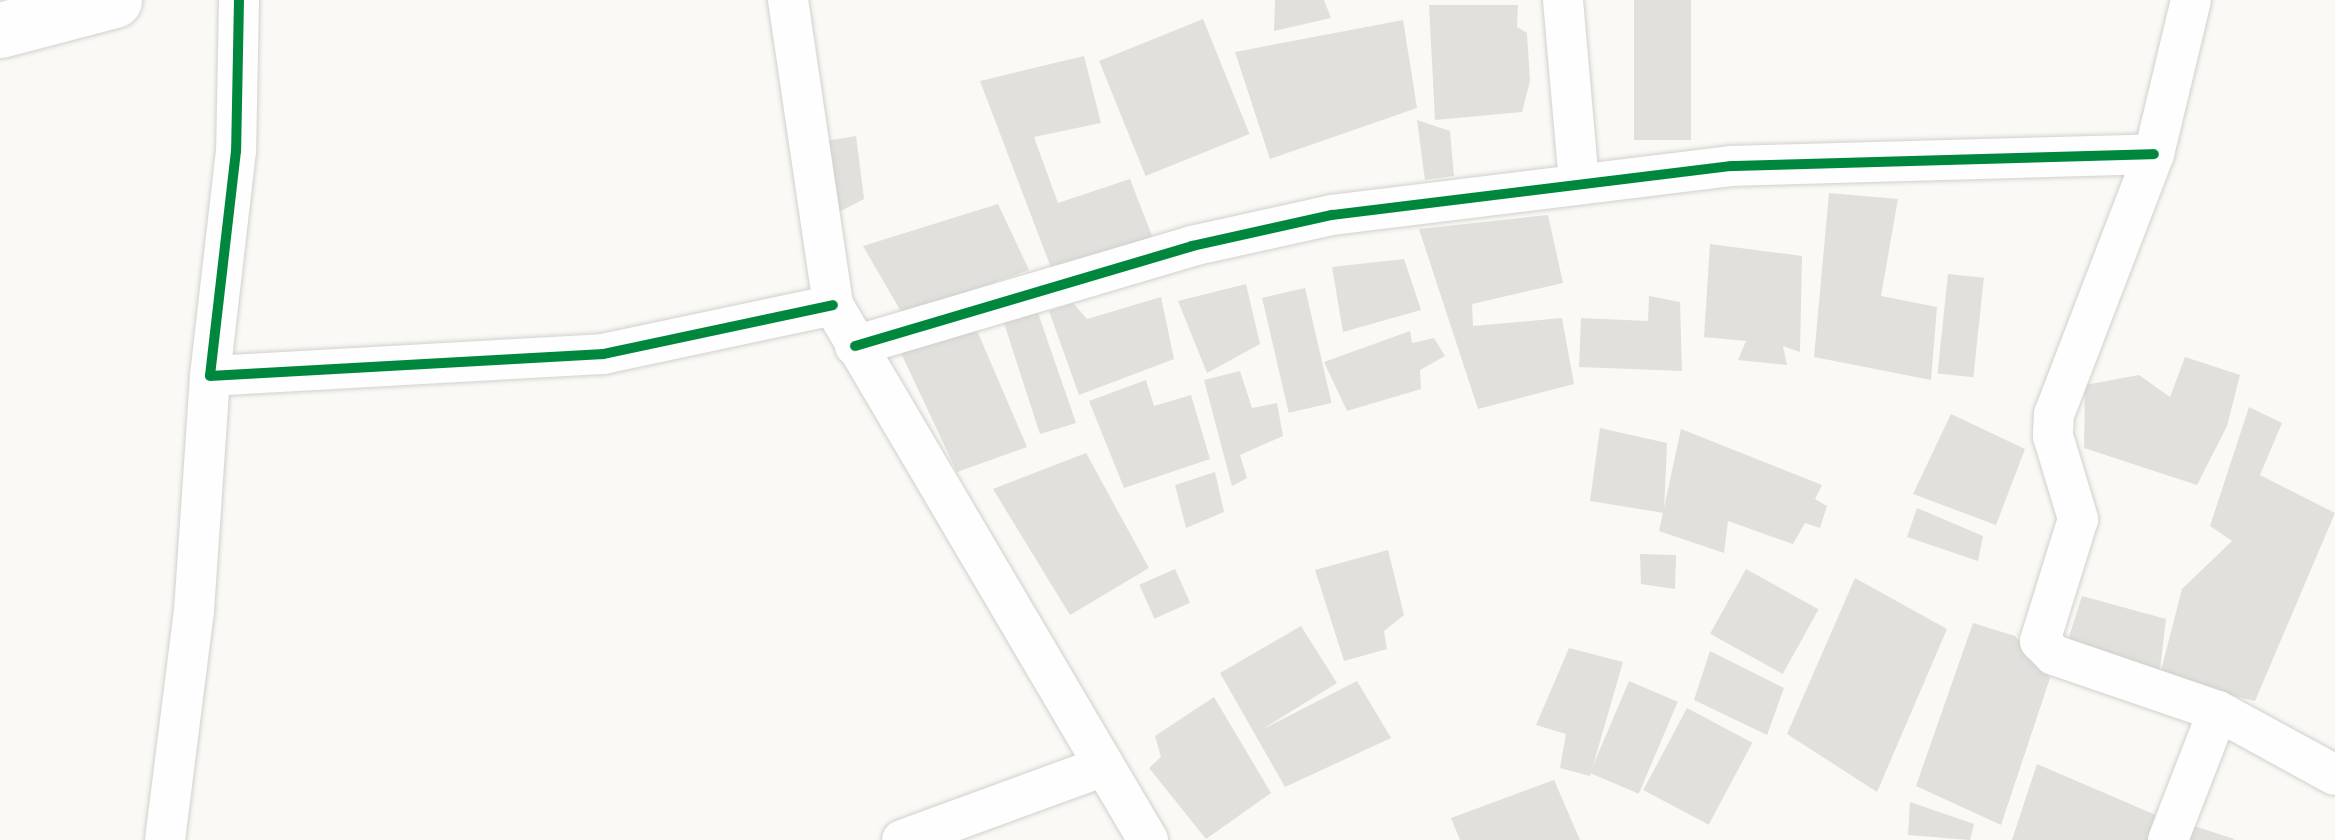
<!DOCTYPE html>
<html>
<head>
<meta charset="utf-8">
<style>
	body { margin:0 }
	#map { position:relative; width:2335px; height:840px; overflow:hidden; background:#faf9f5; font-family:Georgia,serif }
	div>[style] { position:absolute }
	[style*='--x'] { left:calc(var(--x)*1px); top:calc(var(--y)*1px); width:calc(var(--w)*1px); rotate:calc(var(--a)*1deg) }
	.building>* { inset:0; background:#e1e0dd; transform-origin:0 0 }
	.roads { filter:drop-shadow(0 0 2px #d1d0cd) drop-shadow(0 0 2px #d1d0cd) }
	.street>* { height:40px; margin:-20px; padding:0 20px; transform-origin:20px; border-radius:20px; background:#fefefe }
	.secondary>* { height:55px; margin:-27.5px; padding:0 27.5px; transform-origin:27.5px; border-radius:27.5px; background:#fefefe }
	.cycleway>* { height:10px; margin:-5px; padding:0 5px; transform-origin:5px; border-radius:5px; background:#00873e }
	span { translate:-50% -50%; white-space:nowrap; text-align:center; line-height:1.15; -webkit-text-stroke:10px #fff; paint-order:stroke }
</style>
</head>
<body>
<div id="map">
	<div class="building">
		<div style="clip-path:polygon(1275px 0,1324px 0,1331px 18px,1274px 31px)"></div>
		<div style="left:1634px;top:0;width:57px;height:140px"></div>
		<div style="clip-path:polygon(1429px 5px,1518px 5px,1517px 27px,1527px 33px,1530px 81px,1522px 112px,1435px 120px)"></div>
		<div style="left:1203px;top:19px;width:124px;height:112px;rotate:68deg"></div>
		<div style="clip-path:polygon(1403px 20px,1417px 108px,1270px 159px,1235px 52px)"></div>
		<div style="clip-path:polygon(1084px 56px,1101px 123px,1034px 137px,1058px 203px,1130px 179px,1154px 241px,1053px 273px,980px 81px)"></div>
		<div style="clip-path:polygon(1417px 120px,1450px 131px,1454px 176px,1425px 180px)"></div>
		<div style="clip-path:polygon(856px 136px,864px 199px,835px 214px,820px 142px)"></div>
		<div style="clip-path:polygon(1829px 193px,1898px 199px,1881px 296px,1937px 307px,1931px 380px,1814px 357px)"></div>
		<div style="clip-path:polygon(998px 204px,1029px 270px,903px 315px,863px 246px)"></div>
		<div style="clip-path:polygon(1548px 215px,1563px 283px,1472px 304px,1473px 326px,1562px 318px,1574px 384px,1478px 409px,1419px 229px)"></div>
		<div style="clip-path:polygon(1710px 244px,1802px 256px,1800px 352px,1783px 346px,1787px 365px,1738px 360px,1746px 341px,1704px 337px)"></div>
		<div style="clip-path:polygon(1404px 259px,1421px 310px,1343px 332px,1332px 267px)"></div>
		<div style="left:1948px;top:274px;width:36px;height:100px;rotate:6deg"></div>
		<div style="clip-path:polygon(1246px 284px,1260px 344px,1207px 373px,1178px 301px)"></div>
		<div style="left:1305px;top:288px;width:118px;height:44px;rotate:77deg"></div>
		<div style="clip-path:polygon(1649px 296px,1680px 302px,1682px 371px,1579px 367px,1581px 318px,1648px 321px)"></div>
		<div style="clip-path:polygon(1161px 297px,1174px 359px,1079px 395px,1049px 311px,1073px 303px,1087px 319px)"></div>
		<div style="clip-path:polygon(1038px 313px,1076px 423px,1040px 434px,1001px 314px)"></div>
		<div style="clip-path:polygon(975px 326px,1027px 447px,957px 472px,900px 351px)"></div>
		<div style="clip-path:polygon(1410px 331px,1412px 343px,1434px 338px,1445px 356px,1420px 370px,1421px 389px,1347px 411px,1324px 362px)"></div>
		<div style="clip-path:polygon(2185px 357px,2240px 375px,2227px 426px,2197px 485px,2084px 448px,2085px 385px,2139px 375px,2170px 397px)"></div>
		<div style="clip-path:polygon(1240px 371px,1252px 408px,1277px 403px,1283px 436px,1240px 455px,1247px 478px,1232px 486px,1204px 380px)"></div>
		<div style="clip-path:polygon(1146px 380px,1154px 406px,1191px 395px,1210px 459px,1124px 488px,1089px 401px)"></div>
		<div style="clip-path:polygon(2249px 407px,2282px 423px,2260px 475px,2335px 513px,2255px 701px,2159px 678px,2067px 643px,2082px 596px,2166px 619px,2159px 678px,2182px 589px,2232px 541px,2210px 526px)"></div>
		<div style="clip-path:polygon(1951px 414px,2025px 449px,1996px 525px,1913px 494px)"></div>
		<div style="clip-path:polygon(1600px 428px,1667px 443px,1664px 513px,1590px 501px)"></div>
		<div style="clip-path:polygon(1681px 429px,1822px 485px,1815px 499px,1827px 506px,1820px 528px,1805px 523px,1793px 544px,1728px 521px,1724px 553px,1659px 531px)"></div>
		<div style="clip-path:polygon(1086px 453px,1149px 568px,1070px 615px,993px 489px)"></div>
		<div style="clip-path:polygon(1215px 472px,1224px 512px,1186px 528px,1175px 485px)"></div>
		<div style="clip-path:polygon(1917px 508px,1983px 536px,1978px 561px,1907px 537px)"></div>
		<div style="clip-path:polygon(1388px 550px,1404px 615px,1384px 631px,1387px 649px,1344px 661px,1315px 570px)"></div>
		<div style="clip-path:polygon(1640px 554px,1676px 555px,1675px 589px,1641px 584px)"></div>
		<div style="left:1175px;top:569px;width:37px;height:39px;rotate:66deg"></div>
		<div style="left:1746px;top:569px;width:83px;height:74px;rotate:29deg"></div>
		<div style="clip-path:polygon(1855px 578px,1947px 629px,1877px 792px,1787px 734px)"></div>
		<div style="clip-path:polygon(1973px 623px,2015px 636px,2050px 678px,2001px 825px,1916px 786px)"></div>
		<div style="clip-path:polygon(1301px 626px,1337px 683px,1261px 730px,1357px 681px,1391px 738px,1285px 787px,1220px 673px)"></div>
		<div style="clip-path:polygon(1569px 648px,1623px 662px,1590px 776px,1560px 768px,1566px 734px,1536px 725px)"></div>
		<div style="clip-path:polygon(1710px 651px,1784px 688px,1767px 735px,1694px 700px)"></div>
		<div style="left:1629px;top:681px;width:53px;height:100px;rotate:23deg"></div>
		<div style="clip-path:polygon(1214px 697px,1271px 793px,1206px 839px,1149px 768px,1161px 757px,1155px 736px)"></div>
		<div style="left:1687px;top:708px;width:74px;height:93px;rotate:28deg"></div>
		<div style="clip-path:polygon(2037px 764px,2158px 816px,2148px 840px,2012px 840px)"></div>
		<div style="clip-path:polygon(1554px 780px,1580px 840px,1460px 840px,1451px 818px)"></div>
		<div style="clip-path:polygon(1910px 802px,1974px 824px,1970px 840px,1908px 835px)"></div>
		<div style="clip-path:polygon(2191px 825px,2234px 839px,2234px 840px,2185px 840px)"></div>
	</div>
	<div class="roads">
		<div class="street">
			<div style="--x:239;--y:0;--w:151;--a:91.1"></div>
			<div style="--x:236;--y:151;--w:226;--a:96.6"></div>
			<div style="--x:210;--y:376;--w:394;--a:-3.2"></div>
			<div style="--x:603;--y:354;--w:235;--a:-12"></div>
			<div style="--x:788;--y:0;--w:308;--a:81.6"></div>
			<div style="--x:833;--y:305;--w:621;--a:59.51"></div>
			<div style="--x:1563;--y:0;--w:183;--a:85"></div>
			<div style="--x:2191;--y:0;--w:158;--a:103.5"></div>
			<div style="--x:2154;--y:154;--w:279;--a:111"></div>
			<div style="--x:2054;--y:414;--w:22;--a:93"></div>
			<div style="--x:2053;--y:436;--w:87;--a:73.2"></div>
			<div style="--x:2078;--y:519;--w:128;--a:107.3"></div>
			<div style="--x:2040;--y:641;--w:20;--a:45"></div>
			<div style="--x:2054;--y:655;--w:173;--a:18.9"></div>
			<div style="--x:2218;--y:711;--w:133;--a:28.7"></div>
			<div style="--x:855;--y:346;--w:352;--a:-16.5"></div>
			<div style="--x:1192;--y:246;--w:143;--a:-12.5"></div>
			<div style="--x:1332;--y:215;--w:402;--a:-7"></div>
			<div style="--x:1731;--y:166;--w:423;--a:-1.6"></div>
			<div style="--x:165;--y:840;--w:231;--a:-82.8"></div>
			<div style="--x:194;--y:611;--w:236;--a:-86.1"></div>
			<div style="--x:902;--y:840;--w:212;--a:-20.1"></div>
			<div style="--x:2168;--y:840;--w:138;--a:-68.8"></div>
		</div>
		<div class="secondary">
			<div style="--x:0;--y:30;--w:118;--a:-14.7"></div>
		</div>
	</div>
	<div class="cycleway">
		<div style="--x:239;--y:0;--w:151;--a:91.1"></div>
		<div style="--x:236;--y:151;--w:226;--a:96.6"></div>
		<div style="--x:210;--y:376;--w:394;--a:-3.2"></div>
		<div style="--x:603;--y:354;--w:235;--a:-12"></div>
		<div style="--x:855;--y:346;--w:352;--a:-16.5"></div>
		<div style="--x:1192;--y:246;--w:143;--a:-12.5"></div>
		<div style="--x:1332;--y:215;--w:402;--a:-7"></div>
		<div style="--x:1731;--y:166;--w:423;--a:-1.6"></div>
	</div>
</div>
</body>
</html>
